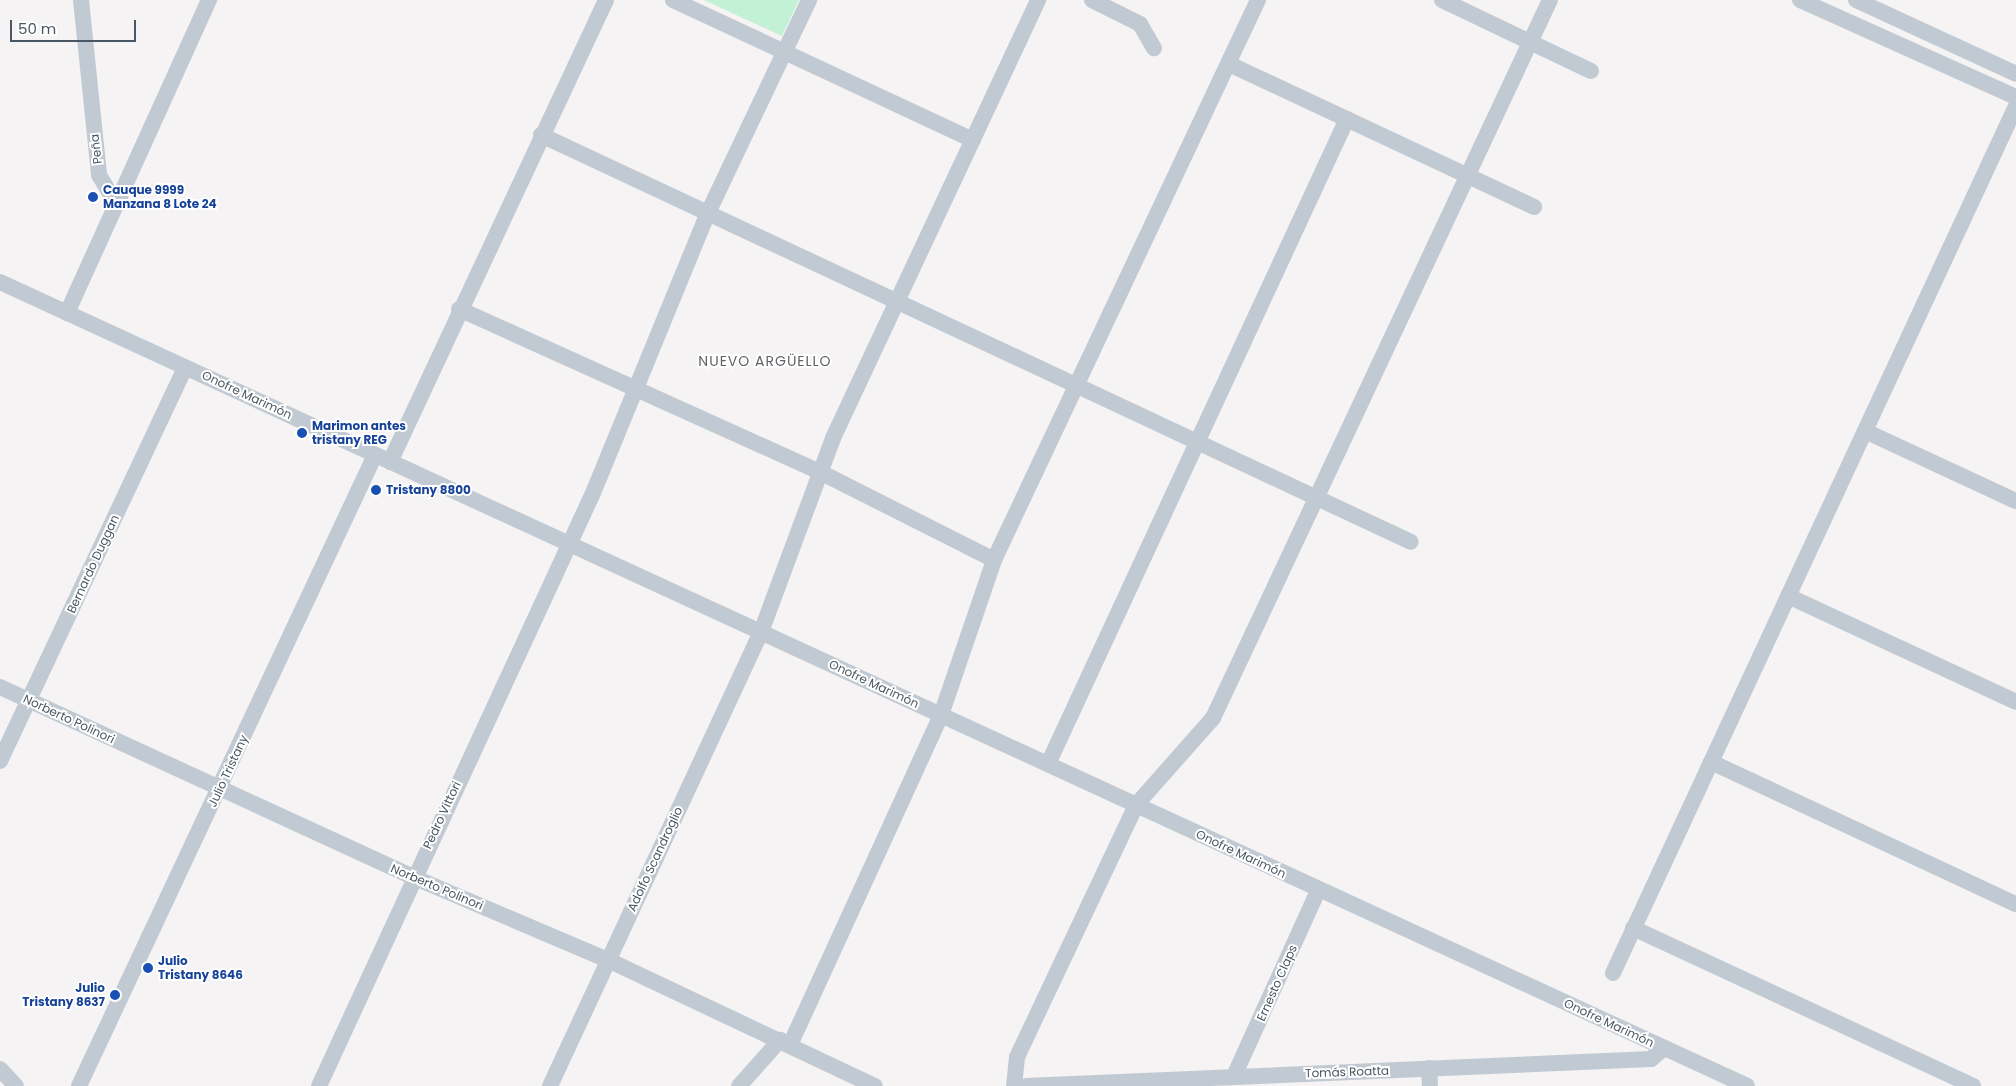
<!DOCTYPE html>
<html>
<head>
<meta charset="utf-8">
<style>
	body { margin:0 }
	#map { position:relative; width:2016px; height:1086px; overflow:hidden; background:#f5f3f3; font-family:Poppins,sans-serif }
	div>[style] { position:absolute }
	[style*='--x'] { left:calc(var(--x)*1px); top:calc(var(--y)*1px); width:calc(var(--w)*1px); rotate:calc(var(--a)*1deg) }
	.green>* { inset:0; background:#c3f1d5 }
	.street>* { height:16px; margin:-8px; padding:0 8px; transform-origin:8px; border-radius:8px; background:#c1cad2 }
	.dots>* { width:14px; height:14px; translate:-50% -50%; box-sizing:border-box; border:2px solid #fff; border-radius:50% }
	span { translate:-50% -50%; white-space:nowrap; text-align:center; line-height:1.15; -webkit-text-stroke:4px #fff; paint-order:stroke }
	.street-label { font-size:12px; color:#4a5661 }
	.transit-label { font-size:12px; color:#164399; font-weight:700 }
	.left { translate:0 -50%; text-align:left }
	.right { translate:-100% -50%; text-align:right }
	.neighbourhood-label { font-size:14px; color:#5f6368; letter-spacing:1px }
	.scale { position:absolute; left:10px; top:20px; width:126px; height:22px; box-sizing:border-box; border:2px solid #4a5661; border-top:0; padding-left:6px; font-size:15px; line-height:18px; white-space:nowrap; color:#4a5661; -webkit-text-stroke:4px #fff; paint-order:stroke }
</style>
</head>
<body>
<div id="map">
	<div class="green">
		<div style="clip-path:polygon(704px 0,799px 0,782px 36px)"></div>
	</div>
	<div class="street">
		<div style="--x:81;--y:0;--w:176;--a:84.1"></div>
		<div style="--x:99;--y:175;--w:33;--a:59"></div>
		<div style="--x:673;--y:0;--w:331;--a:25"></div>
		<div style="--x:1092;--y:0;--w:54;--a:26.6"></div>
		<div style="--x:1140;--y:24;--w:28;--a:60"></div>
		<div style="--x:1442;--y:0;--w:165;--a:25.5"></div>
		<div style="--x:1800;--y:0;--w:237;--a:24.2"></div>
		<div style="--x:1856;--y:0;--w:176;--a:24.8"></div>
		<div style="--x:1229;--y:64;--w:337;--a:25.1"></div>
		<div style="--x:541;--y:135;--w:960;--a:25.07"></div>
		<div style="--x:0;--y:282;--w:1923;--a:24.71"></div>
		<div style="--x:459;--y:309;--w:396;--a:24.3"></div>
		<div style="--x:820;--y:472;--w:195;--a:26.8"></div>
		<div style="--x:67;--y:313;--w:344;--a:-65.6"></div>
		<div style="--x:1865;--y:431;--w:166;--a:24.9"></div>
		<div style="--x:390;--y:462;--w:510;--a:-64.94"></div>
		<div style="--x:1788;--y:596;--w:251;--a:24.9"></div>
		<div style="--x:0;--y:687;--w:455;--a:24.7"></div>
		<div style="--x:413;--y:877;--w:212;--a:23.1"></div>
		<div style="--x:608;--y:960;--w:295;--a:25.3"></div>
		<div style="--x:0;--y:761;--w:435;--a:-64.8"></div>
		<div style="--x:1711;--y:762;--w:336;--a:25"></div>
		<div style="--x:1048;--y:764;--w:711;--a:-65.13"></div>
		<div style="--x:1633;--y:928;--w:375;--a:24.9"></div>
		<div style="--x:1613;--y:973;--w:956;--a:-65.07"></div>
		<div style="--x:790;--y:1045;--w:363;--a:-65.4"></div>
		<div style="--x:941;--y:715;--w:164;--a:-71.1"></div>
		<div style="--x:994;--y:560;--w:619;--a:-64.76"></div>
		<div style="--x:1429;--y:1068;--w:18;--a:87"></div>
		<div style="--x:0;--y:1069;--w:23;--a:47"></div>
		<div style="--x:1234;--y:1076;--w:205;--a:-65.6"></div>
		<div style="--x:79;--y:1086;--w:697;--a:-64.87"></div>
		<div style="--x:319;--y:1086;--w:653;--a:-65.2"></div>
		<div style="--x:593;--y:493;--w:300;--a:-67.7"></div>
		<div style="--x:707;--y:215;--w:238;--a:-64.6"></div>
		<div style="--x:550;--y:1086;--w:501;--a:-65.07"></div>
		<div style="--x:761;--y:632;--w:207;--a:-69.6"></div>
		<div style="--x:833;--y:438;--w:484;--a:-64.9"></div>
		<div style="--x:739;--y:1086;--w:62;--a:-48.3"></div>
		<div style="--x:1014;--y:1086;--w:29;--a:-84"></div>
		<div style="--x:1017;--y:1057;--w:279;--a:-64.7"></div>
		<div style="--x:1136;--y:805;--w:116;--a:-48.5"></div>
		<div style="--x:1213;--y:718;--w:793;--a:-64.86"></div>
		<div style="--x:1026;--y:1086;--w:626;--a:-2.47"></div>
		<div style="--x:1651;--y:1059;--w:17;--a:-40"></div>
	</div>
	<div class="dots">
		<div style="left:93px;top:197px;background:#1a4fb4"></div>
		<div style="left:302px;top:433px;background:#1a4fb4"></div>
		<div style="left:376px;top:490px;background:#1a4fb4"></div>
		<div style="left:148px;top:968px;background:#1a4fb4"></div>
		<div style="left:115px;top:995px;background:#1a4fb4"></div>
	</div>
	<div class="street-label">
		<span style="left:96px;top:149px;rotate:-96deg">Peña</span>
		<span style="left:247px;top:395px;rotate:25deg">Onofre Marimón</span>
		<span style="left:93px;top:564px;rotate:-65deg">Bernardo Duggan</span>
		<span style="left:874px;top:684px;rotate:25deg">Onofre Marimón</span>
		<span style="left:69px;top:719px;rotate:25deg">Norberto Polinori</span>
		<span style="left:228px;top:771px;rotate:-65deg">Julio Tristany</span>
		<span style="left:442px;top:815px;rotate:-65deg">Pedro Vittori</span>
		<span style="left:1241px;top:854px;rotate:25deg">Onofre Marimón</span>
		<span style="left:655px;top:859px;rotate:-65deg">Adolfo Scandroglio</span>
		<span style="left:437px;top:887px;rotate:23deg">Norberto Polinori</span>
		<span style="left:1277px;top:983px;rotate:-66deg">Ernesto Claps</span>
		<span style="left:1609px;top:1023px;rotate:25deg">Onofre Marimón</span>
		<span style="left:1347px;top:1072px;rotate:-2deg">Tomás Roatta</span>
	</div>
	<div class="transit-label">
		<span class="left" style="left:103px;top:197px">Cauque 9999<br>Manzana 8 Lote 24</span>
		<span class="left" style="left:312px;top:433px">Marimon antes<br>tristany REG</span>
		<span class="left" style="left:386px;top:490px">Tristany 8800</span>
		<span class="left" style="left:158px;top:968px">Julio<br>Tristany 8646</span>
		<span class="right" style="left:105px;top:995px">Julio<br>Tristany 8637</span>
	</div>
	<div class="neighbourhood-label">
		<span style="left:765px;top:361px">NUEVO ARGÜELLO</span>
	</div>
	<div class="scale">50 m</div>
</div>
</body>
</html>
